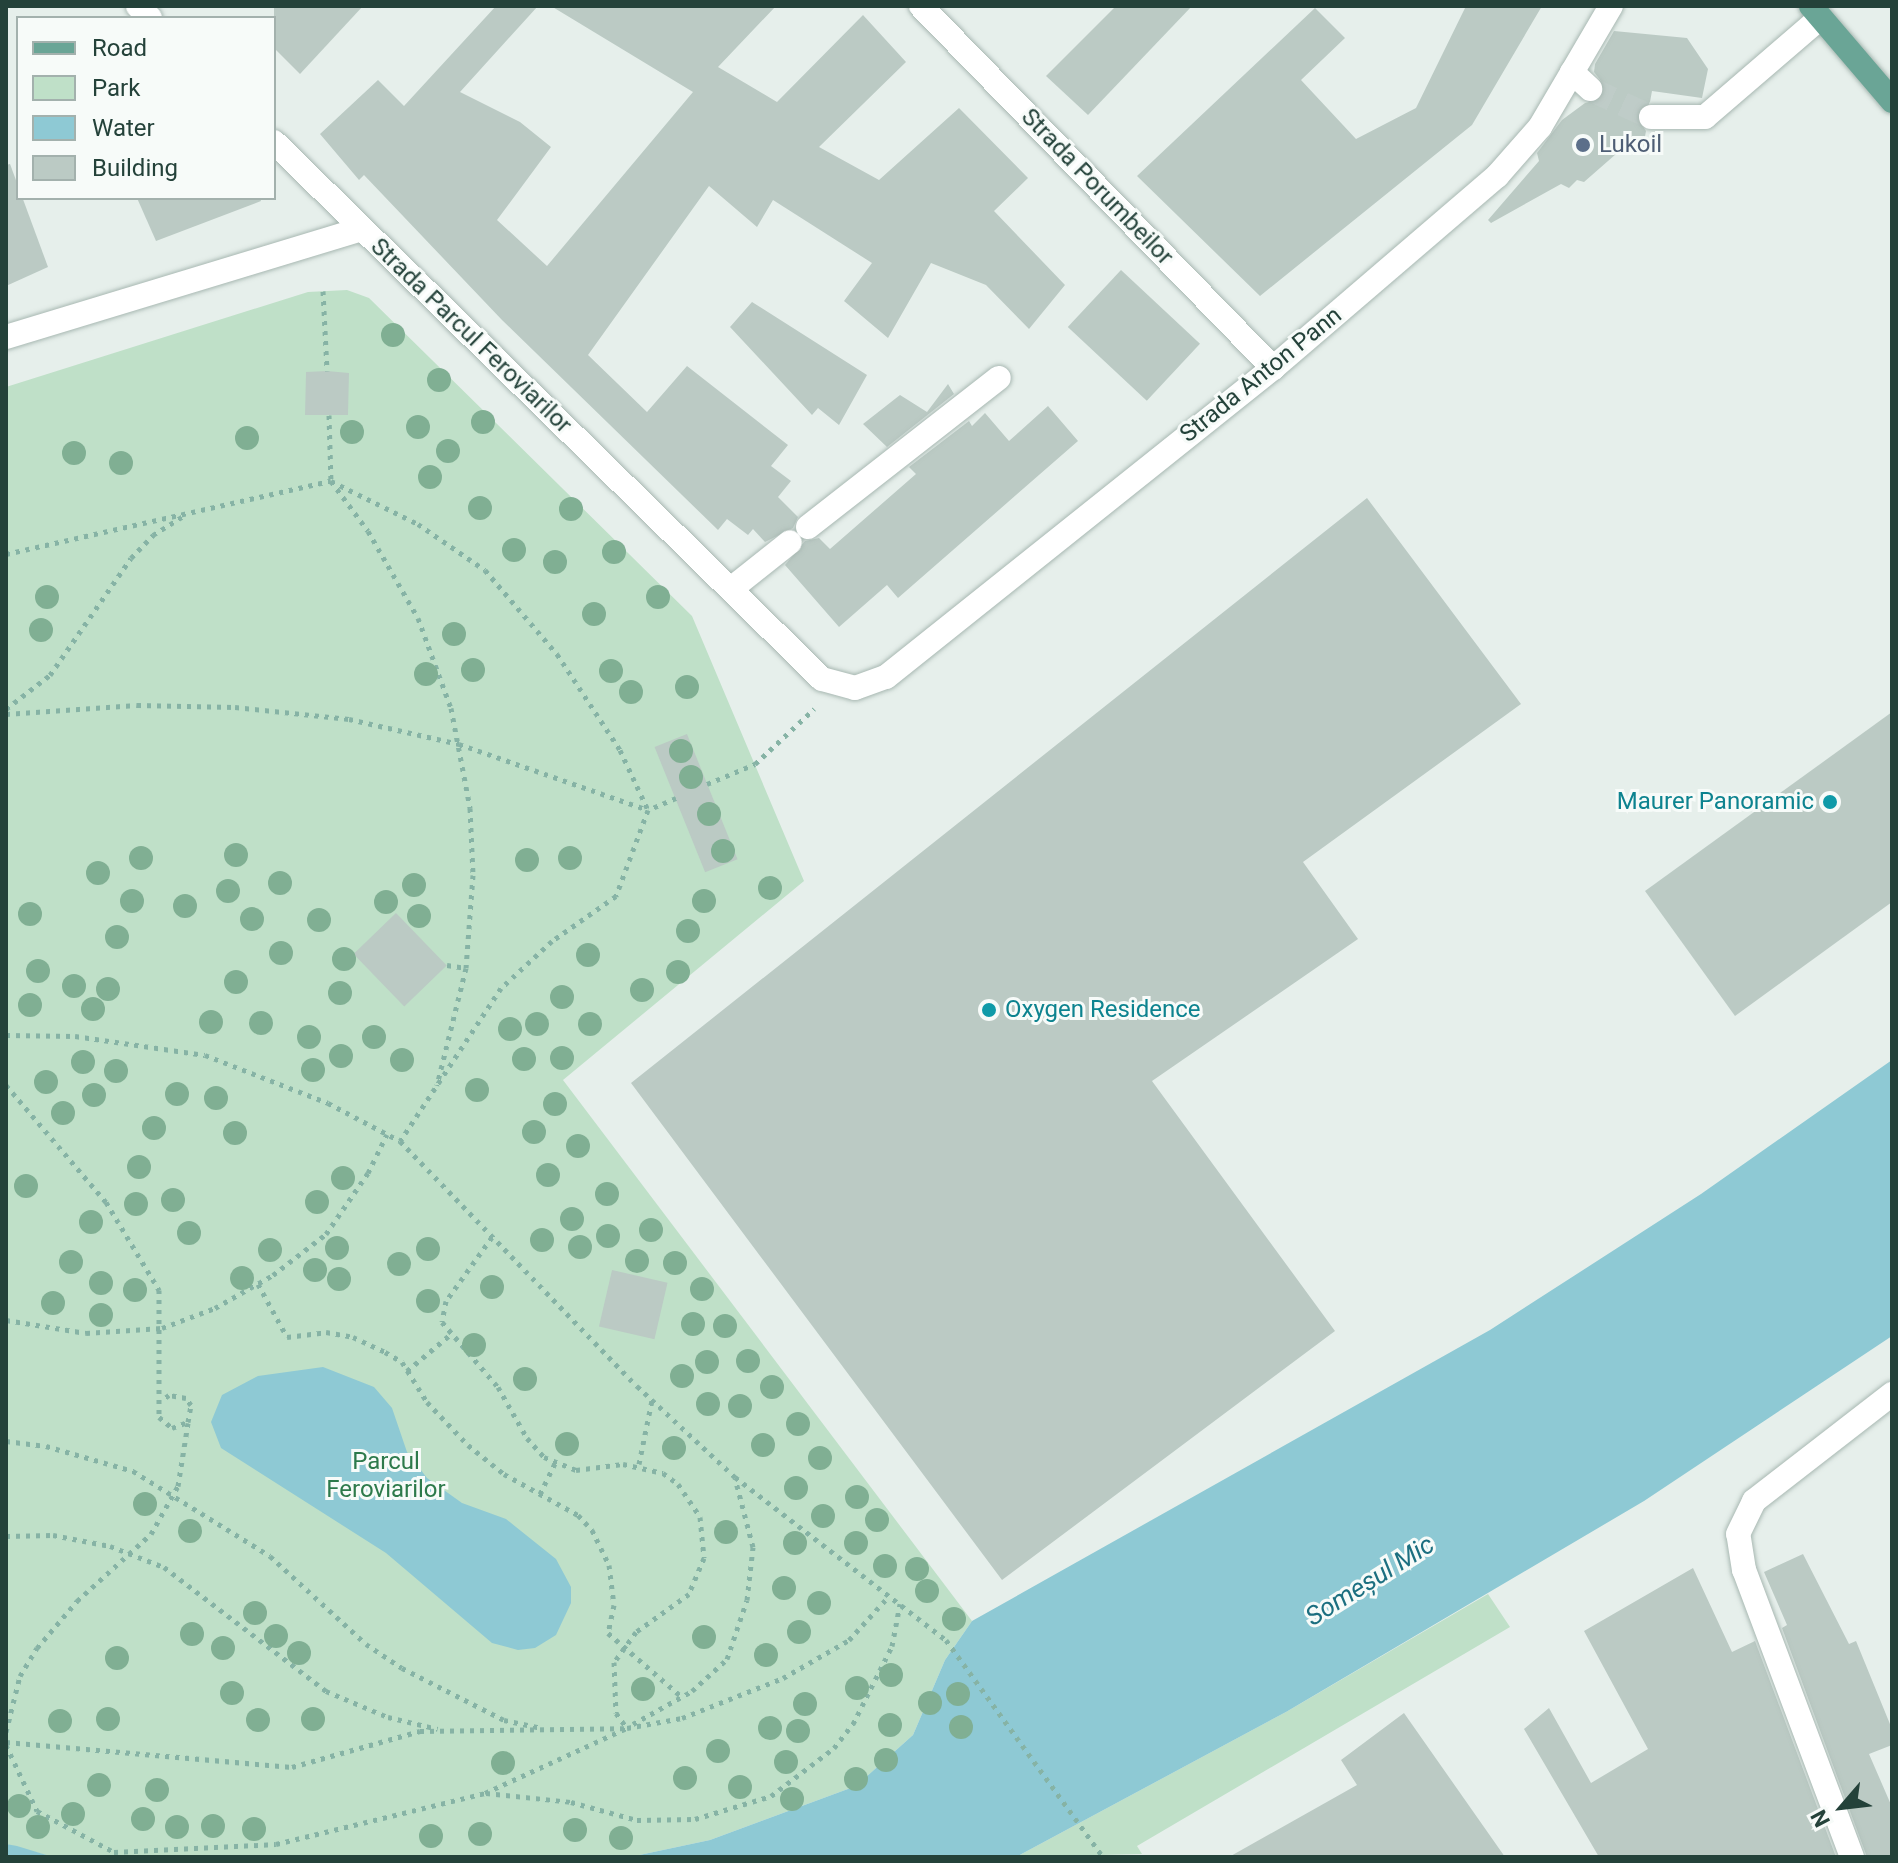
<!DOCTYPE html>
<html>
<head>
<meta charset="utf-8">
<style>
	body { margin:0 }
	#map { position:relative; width:1898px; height:1863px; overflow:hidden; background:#e6efeb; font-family:Roboto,sans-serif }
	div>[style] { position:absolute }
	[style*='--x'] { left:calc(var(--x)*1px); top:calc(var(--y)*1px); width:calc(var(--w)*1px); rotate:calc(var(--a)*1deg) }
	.green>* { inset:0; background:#bfe0c8 }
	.water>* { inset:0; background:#8ec9d4 }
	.building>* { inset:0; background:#bbcac4; transform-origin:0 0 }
	.minor-tunnel>* { height:24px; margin-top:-12px; transform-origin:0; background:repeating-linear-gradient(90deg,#bfccc8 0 24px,transparent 0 36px) }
	.path>* { height:5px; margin-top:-2.5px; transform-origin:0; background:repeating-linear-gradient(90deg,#86b3a5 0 4px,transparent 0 10px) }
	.roads { filter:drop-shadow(0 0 2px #a8b8b2) drop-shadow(0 0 2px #a8b8b2) }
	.minor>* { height:24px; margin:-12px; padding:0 12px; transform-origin:12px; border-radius:12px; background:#fff }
	.major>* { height:24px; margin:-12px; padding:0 12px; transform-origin:12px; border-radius:12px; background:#6aa596 }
	.trees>* { width:24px; height:24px; margin:-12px; border-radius:50%; background:#80af93 }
	.dots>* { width:22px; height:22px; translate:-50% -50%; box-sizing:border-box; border:4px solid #f7fbf9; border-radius:50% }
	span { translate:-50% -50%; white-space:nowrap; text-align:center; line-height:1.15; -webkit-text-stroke:6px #f7fbf9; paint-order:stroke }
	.service-label { font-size:24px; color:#4e5e75 }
	.left { translate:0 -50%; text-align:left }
	.street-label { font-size:24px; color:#24423a }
	.culture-label { font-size:24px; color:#0d838f }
	.right { translate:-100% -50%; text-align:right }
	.park-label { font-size:24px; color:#2d7a4b }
	.water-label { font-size:26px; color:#1c6f80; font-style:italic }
	.frame { position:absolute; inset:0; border:8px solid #24423a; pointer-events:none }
	.legend { position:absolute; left:16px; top:16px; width:260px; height:184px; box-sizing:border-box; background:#f7fbf9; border:2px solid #a3b1ad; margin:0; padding:10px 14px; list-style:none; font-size:24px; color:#24423a }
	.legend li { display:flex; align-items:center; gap:16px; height:40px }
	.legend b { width:40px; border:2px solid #a3b1ad }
	.north { position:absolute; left:1802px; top:1767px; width:80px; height:80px; -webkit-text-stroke:6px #f7fbf9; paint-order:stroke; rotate:242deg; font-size:22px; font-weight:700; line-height:32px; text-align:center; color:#24423a }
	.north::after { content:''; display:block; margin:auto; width:28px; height:36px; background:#24423a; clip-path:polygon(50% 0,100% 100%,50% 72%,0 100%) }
</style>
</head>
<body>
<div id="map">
	<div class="green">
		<div style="clip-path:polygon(347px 290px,369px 298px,692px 616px,804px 881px,563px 1080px,972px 1621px,945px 1660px,913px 1735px,856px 1786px,710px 1840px,630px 1857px,53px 1857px,6px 1844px,6px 387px,308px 292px)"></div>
		<div style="clip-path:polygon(1488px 1594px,1510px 1627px,1137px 1846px,1142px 1854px,1016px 1857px,1286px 1712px)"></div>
	</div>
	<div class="water">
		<div style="clip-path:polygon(1892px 1060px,1892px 1336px,1644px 1501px,1286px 1712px,1016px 1857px,630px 1857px,710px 1840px,856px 1786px,913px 1735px,945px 1660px,972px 1621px,1490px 1330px,1701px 1194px)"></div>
		<div style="clip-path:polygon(323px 1367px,374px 1387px,392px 1408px,407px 1452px,427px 1478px,462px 1503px,506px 1519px,556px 1559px,571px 1587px,571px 1603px,556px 1635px,535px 1648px,518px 1650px,492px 1643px,386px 1553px,221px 1448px,211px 1422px,222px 1395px,258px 1376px)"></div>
		<div style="clip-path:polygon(6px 1844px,17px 1846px,53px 1857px,6px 1857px)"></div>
	</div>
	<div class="building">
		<div style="clip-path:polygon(274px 6px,363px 6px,300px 74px,274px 48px)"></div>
		<div style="clip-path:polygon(496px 6px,538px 6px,460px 92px,520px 122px,551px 147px,497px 220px,547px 266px,693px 92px,551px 6px,776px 6px,718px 67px,777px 102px,863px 15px,906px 62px,819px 147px,879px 180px,959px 108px,1028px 178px,994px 211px,1065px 285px,1029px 329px,986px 285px,931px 263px,888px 338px,844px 301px,872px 263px,773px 200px,757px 227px,709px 186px,588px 355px,647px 412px,687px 366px,788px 445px,771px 466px,791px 481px,778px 497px,798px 517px,793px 528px,765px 542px,753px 529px,748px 535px,727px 519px,718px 530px,502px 320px,364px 175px,359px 180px,320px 134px,378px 80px,404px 106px)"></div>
		<div style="clip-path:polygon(1116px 6px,1192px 6px,1088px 115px,1046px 76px)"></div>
		<div style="clip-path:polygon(1466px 6px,1542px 6px,1472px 125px,1260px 296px,1137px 176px,1315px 8px,1345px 38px,1301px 80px,1356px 139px,1416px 108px)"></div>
		<div style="clip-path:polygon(1614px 31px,1687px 38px,1708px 69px,1702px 98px,1652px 91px,1650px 102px,1636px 116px,1646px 131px,1644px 142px,1632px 140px,1584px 182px,1577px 180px,1569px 188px,1561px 184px,1491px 223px,1488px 220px,1539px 161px,1537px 153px,1562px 120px,1585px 103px,1601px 99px,1604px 85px,1594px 72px,1595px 64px)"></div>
		<div style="clip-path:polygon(10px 164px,48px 267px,6px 286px,6px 165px)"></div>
		<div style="clip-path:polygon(137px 198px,260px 198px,261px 201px,156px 241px)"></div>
		<div style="left:1121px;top:270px;width:108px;height:78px;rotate:43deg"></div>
		<div style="clip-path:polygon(752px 302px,867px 375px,839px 425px,818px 408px,812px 415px,730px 327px)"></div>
		<div style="clip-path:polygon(327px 371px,349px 373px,348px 415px,305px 415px,306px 372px)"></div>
		<div style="clip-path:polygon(948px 384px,954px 394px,887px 447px,863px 424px,900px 395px,927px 412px)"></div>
		<div style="clip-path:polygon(1048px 406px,1078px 441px,898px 598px,887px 585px,839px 627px,785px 565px,805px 541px,819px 538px,830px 549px,916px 474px,909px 467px,969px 421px,972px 426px,985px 413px,1009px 441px)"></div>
		<div style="clip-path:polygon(1367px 498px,1521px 704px,1303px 862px,1358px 939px,1152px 1081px,1335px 1331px,1002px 1580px,631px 1083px)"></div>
		<div style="clip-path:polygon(1892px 712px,1892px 902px,1735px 1016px,1645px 891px)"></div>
		<div style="left:687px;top:734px;width:135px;height:35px;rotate:68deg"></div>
		<div style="left:396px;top:913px;width:73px;height:59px;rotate:46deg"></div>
		<div style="left:612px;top:1270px;width:57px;height:58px;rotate:13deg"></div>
		<div style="clip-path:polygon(1803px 1554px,1849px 1644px,1856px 1641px,1892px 1729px,1892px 1745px,1869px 1754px,1892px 1807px,1892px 1857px,1867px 1857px,1782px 1628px,1787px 1625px,1764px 1572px)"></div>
		<div style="clip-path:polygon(1693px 1568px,1732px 1652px,1755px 1641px,1836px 1857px,1599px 1857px,1524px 1729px,1549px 1708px,1591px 1783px,1648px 1749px,1584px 1631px)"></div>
		<div style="clip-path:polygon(1404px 1713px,1505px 1857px,1229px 1857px,1357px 1785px,1341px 1760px)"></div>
	</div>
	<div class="minor-tunnel">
		<div style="--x:1590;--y:89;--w:67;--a:24.7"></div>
	</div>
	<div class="path">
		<div style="--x:323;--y:291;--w:80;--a:87.1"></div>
		<div style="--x:329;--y:415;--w:66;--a:88.3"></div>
		<div style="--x:331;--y:481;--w:62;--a:53.5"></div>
		<div style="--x:368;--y:531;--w:100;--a:60.1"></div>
		<div style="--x:418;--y:618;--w:96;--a:69.9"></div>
		<div style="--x:451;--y:708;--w:102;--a:79.2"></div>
		<div style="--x:470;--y:808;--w:67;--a:87.4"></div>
		<div style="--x:473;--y:875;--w:93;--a:94.3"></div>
		<div style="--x:466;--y:968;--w:121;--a:103.9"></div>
		<div style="--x:6;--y:554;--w:333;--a:-12.7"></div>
		<div style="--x:331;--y:481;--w:97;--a:26.3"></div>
		<div style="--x:418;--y:524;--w:81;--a:34.5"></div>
		<div style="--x:485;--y:570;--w:111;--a:49.4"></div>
		<div style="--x:557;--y:654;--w:115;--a:56.7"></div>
		<div style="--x:620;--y:750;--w:66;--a:65"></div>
		<div style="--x:6;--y:709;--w:56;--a:-37.7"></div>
		<div style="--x:50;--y:675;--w:142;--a:-55.3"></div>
		<div style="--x:131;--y:558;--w:32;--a:-46"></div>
		<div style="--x:153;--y:535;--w:36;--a:-32"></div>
		<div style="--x:6;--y:714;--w:131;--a:-3.9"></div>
		<div style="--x:137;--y:705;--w:98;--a:1.2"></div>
		<div style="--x:235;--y:707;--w:115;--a:6"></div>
		<div style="--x:349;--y:719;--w:113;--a:12.8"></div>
		<div style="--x:459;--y:744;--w:200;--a:19.2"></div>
		<div style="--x:707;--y:784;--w:52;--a:-22.6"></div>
		<div style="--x:755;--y:764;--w:81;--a:-43"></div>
		<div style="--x:676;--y:798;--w:30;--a:157"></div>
		<div style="--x:648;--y:810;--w:92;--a:110.4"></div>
		<div style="--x:616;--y:896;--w:78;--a:144.9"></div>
		<div style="--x:552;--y:941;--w:69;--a:137.3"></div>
		<div style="--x:501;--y:988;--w:183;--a:123.4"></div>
		<div style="--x:400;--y:1141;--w:341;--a:46"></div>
		<div style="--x:637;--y:1386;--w:134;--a:42.9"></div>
		<div style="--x:735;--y:1477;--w:267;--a:37.7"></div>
		<div style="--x:946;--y:1640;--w:268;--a:54.1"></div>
		<div style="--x:447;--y:965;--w:19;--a:9"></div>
		<div style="--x:6;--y:1035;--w:69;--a:0.8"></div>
		<div style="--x:75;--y:1036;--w:131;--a:8.3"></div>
		<div style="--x:205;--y:1055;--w:132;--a:21.3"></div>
		<div style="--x:328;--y:1103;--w:81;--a:27.8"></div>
		<div style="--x:6;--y:1085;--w:154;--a:49.5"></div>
		<div style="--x:106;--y:1202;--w:103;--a:58.9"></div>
		<div style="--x:159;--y:1290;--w:127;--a:90"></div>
		<div style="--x:159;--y:1417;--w:17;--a:40"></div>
		<div style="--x:172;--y:1428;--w:17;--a:-21"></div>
		<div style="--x:188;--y:1422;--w:17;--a:-80"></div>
		<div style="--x:191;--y:1405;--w:9;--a:-126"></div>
		<div style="--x:186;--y:1398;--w:17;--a:-170"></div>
		<div style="--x:169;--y:1395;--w:9;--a:144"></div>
		<div style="--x:492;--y:1237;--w:79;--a:125.7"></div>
		<div style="--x:446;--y:1301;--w:21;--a:101"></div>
		<div style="--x:442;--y:1322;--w:86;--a:49.3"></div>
		<div style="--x:498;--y:1387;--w:59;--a:60.4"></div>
		<div style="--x:527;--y:1438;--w:25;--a:48"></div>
		<div style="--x:544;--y:1457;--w:35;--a:22"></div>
		<div style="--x:576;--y:1470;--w:47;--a:-7.3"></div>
		<div style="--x:623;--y:1464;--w:41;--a:12.7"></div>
		<div style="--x:663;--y:1473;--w:19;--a:36"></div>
		<div style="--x:678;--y:1484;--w:40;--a:56"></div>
		<div style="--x:700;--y:1517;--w:41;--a:84.4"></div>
		<div style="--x:704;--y:1558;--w:39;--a:113"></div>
		<div style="--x:689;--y:1594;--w:65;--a:144.4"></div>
		<div style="--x:636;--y:1632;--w:37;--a:126"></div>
		<div style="--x:614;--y:1662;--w:51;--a:87.8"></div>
		<div style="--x:616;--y:1713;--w:17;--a:54"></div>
		<div style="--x:258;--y:1284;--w:60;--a:61.3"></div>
		<div style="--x:287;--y:1337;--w:39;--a:-7"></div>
		<div style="--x:326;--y:1332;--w:27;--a:10"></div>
		<div style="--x:353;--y:1337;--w:35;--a:25"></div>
		<div style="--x:385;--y:1352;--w:20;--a:30"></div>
		<div style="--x:402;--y:1362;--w:47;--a:58"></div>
		<div style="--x:427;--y:1402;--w:59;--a:46.4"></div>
		<div style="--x:468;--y:1445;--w:46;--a:38.9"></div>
		<div style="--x:504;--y:1474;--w:85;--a:29"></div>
		<div style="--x:578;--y:1515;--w:21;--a:47"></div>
		<div style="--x:592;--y:1530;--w:39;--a:64"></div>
		<div style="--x:609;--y:1565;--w:40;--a:82.9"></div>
		<div style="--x:614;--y:1605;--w:29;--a:102"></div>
		<div style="--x:608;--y:1633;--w:98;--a:40.9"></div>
		<div style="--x:6;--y:1320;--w:81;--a:9.2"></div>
		<div style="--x:86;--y:1333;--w:76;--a:-3.8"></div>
		<div style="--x:162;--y:1328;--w:57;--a:-20.7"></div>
		<div style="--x:215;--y:1308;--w:67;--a:-29.6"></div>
		<div style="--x:273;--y:1275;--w:67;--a:-37.7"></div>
		<div style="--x:326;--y:1234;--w:74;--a:-55.5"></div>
		<div style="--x:368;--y:1173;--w:43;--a:-64"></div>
		<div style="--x:407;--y:1371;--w:57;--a:-40.1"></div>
		<div style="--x:6;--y:1441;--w:40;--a:7.1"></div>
		<div style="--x:46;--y:1446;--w:91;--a:16"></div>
		<div style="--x:133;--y:1471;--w:161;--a:31.8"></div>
		<div style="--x:270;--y:1556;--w:130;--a:42.5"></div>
		<div style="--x:366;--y:1644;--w:43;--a:33.7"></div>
		<div style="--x:402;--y:1668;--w:114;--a:27"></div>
		<div style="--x:504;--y:1720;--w:35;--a:12"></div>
		<div style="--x:639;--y:1464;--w:65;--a:-78.5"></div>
		<div style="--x:540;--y:1494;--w:34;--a:-64"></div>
		<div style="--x:6;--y:1536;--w:47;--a:-1.2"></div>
		<div style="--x:53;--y:1535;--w:58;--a:10.9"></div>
		<div style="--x:110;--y:1546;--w:58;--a:21.3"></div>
		<div style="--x:164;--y:1567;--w:204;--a:37.4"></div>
		<div style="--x:326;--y:1691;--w:67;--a:22.8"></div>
		<div style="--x:388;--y:1717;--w:51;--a:13.5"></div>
		<div style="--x:633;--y:1724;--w:68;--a:-29.2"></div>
		<div style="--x:692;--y:1691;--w:47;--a:-42.4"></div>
		<div style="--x:727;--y:1659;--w:62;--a:-71.3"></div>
		<div style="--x:747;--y:1600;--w:53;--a:-83.5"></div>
		<div style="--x:753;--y:1547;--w:71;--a:-104.6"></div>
		<div style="--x:6;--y:1732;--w:58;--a:-76"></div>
		<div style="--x:20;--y:1676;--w:33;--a:-59"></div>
		<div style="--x:37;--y:1648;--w:62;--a:-49.6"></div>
		<div style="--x:77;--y:1601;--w:100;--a:-42.2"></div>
		<div style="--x:151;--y:1534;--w:55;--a:-60.6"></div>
		<div style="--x:178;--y:1486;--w:64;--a:-81"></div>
		<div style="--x:6;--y:1742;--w:287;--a:5"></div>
		<div style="--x:292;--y:1767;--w:133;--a:-15.7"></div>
		<div style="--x:420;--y:1731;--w:204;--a:-0.8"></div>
		<div style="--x:6;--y:1745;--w:73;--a:64.8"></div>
		<div style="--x:37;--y:1811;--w:87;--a:28"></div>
		<div style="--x:114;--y:1852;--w:162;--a:-2.8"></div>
		<div style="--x:276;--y:1844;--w:215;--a:-13.7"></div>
		<div style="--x:485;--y:1793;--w:156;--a:-24.6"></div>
		<div style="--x:627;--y:1728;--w:56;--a:-10.3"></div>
		<div style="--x:682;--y:1718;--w:109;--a:-21.6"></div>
		<div style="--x:783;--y:1678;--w:76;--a:-29.9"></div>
		<div style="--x:849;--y:1640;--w:59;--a:-47.7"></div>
		<div style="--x:486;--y:1793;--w:85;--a:6"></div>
		<div style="--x:571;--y:1802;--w:68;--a:15.3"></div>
		<div style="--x:637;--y:1820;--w:58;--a:-1"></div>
		<div style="--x:695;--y:1819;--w:79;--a:-16.8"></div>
		<div style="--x:771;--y:1796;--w:79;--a:-37.3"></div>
		<div style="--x:834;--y:1748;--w:31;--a:-52"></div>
		<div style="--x:853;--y:1724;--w:87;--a:-63.4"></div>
		<div style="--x:892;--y:1646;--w:43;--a:-79.2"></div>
	</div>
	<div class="roads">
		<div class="minor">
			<div style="--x:138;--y:6;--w:17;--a:45"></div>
			<div style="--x:921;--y:6;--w:505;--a:45.8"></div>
			<div style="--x:1572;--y:72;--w:25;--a:43"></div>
			<div style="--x:1651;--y:117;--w:54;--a:0"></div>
			<div style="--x:1705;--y:117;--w:152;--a:-40.7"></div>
			<div style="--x:274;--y:142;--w:767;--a:44.42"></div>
			<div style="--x:822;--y:679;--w:34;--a:15"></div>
			<div style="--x:855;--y:688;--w:33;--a:-20"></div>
			<div style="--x:886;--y:677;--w:495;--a:-38.6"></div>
			<div style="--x:1273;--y:368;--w:295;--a:-40.6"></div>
			<div style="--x:1497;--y:176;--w:65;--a:-48.7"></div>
			<div style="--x:1540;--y:127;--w:140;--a:-59.6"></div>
			<div style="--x:6;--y:337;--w:371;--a:-16.9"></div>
			<div style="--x:808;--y:527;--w:242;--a:-38"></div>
			<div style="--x:731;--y:589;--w:75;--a:-38.5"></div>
			<div style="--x:1852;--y:1857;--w:307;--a:-110.6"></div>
			<div style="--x:1744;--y:1570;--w:36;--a:-99"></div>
			<div style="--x:1738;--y:1534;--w:37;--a:-64"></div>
			<div style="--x:1754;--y:1501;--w:175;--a:-37.8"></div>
		</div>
		<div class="major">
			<div style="--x:1811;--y:6;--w:125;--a:49.5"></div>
		</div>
	</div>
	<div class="trees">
		<div style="left:393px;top:335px"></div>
		<div style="left:439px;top:380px"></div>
		<div style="left:483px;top:422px"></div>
		<div style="left:418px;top:427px"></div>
		<div style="left:352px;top:432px"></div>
		<div style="left:247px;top:438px"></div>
		<div style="left:448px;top:451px"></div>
		<div style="left:74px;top:453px"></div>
		<div style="left:121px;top:463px"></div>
		<div style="left:430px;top:477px"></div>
		<div style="left:480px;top:508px"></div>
		<div style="left:571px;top:509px"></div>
		<div style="left:514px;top:550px"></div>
		<div style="left:614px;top:552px"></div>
		<div style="left:555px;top:562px"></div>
		<div style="left:47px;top:597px"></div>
		<div style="left:658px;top:597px"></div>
		<div style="left:594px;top:614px"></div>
		<div style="left:41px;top:630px"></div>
		<div style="left:454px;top:634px"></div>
		<div style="left:473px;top:670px"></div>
		<div style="left:611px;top:671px"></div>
		<div style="left:426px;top:674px"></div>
		<div style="left:687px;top:687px"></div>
		<div style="left:631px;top:692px"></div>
		<div style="left:681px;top:751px"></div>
		<div style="left:691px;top:777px"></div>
		<div style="left:709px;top:814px"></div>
		<div style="left:723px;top:851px"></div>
		<div style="left:236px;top:855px"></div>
		<div style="left:141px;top:858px"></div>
		<div style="left:570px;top:858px"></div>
		<div style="left:527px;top:860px"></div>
		<div style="left:98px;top:873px"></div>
		<div style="left:280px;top:883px"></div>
		<div style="left:414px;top:885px"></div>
		<div style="left:770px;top:888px"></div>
		<div style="left:228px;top:891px"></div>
		<div style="left:132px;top:901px"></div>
		<div style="left:704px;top:901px"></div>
		<div style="left:386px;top:902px"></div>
		<div style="left:185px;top:906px"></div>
		<div style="left:30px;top:914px"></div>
		<div style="left:419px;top:916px"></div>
		<div style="left:252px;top:919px"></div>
		<div style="left:319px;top:920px"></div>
		<div style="left:688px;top:931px"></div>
		<div style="left:117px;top:937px"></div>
		<div style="left:281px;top:953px"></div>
		<div style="left:588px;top:955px"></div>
		<div style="left:344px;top:959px"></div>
		<div style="left:38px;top:971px"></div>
		<div style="left:678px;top:972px"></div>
		<div style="left:236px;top:982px"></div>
		<div style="left:74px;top:986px"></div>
		<div style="left:108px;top:989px"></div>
		<div style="left:642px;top:990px"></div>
		<div style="left:340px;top:993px"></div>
		<div style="left:562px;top:997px"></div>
		<div style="left:30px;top:1005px"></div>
		<div style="left:93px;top:1009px"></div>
		<div style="left:211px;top:1022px"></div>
		<div style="left:261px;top:1023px"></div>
		<div style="left:537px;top:1024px"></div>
		<div style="left:590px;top:1024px"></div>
		<div style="left:510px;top:1029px"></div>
		<div style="left:309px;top:1037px"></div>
		<div style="left:374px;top:1037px"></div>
		<div style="left:341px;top:1056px"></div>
		<div style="left:562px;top:1058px"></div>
		<div style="left:524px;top:1059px"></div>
		<div style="left:402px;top:1060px"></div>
		<div style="left:83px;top:1062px"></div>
		<div style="left:313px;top:1070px"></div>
		<div style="left:116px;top:1071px"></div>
		<div style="left:46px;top:1082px"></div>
		<div style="left:477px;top:1090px"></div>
		<div style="left:177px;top:1094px"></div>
		<div style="left:94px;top:1095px"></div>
		<div style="left:216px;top:1098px"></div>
		<div style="left:555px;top:1104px"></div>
		<div style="left:63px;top:1113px"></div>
		<div style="left:154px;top:1128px"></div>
		<div style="left:534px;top:1132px"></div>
		<div style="left:235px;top:1133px"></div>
		<div style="left:578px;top:1146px"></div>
		<div style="left:139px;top:1167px"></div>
		<div style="left:548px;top:1175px"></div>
		<div style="left:343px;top:1178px"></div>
		<div style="left:26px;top:1186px"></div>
		<div style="left:607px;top:1194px"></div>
		<div style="left:173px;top:1200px"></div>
		<div style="left:317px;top:1202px"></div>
		<div style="left:136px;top:1204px"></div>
		<div style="left:572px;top:1219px"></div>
		<div style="left:91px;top:1222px"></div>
		<div style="left:651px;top:1230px"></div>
		<div style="left:189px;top:1233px"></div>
		<div style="left:608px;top:1236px"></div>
		<div style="left:542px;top:1240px"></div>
		<div style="left:580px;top:1247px"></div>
		<div style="left:337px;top:1248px"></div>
		<div style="left:428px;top:1249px"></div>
		<div style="left:270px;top:1250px"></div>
		<div style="left:637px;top:1261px"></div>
		<div style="left:71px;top:1262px"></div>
		<div style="left:675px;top:1263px"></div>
		<div style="left:399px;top:1264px"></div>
		<div style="left:315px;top:1270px"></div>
		<div style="left:242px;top:1278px"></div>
		<div style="left:339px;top:1279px"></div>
		<div style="left:101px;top:1283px"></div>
		<div style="left:492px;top:1287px"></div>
		<div style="left:702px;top:1289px"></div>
		<div style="left:135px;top:1290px"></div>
		<div style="left:428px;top:1301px"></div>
		<div style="left:53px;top:1303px"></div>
		<div style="left:101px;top:1315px"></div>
		<div style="left:693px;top:1324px"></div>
		<div style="left:725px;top:1326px"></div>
		<div style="left:474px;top:1345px"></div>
		<div style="left:748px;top:1361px"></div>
		<div style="left:707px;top:1362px"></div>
		<div style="left:682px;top:1376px"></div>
		<div style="left:525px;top:1379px"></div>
		<div style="left:772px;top:1387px"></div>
		<div style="left:708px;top:1404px"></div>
		<div style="left:740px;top:1406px"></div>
		<div style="left:798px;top:1424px"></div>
		<div style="left:567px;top:1444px"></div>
		<div style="left:763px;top:1445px"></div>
		<div style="left:674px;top:1448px"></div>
		<div style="left:820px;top:1458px"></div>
		<div style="left:796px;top:1488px"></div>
		<div style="left:857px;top:1497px"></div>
		<div style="left:145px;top:1504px"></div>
		<div style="left:823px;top:1516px"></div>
		<div style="left:877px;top:1520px"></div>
		<div style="left:190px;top:1531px"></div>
		<div style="left:726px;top:1532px"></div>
		<div style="left:795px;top:1543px"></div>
		<div style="left:856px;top:1543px"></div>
		<div style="left:885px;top:1566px"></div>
		<div style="left:917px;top:1569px"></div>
		<div style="left:784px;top:1588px"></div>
		<div style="left:927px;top:1591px"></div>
		<div style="left:819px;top:1603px"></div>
		<div style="left:255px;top:1613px"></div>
		<div style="left:954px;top:1619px"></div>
		<div style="left:799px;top:1632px"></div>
		<div style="left:192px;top:1634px"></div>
		<div style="left:276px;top:1636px"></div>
		<div style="left:704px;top:1637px"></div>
		<div style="left:223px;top:1648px"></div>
		<div style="left:299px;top:1653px"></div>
		<div style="left:766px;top:1655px"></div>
		<div style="left:117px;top:1658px"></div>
		<div style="left:891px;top:1675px"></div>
		<div style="left:857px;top:1688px"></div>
		<div style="left:643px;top:1689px"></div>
		<div style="left:232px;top:1693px"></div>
		<div style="left:958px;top:1694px"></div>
		<div style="left:930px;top:1703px"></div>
		<div style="left:805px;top:1704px"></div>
		<div style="left:108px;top:1719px"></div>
		<div style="left:313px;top:1719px"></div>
		<div style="left:258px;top:1720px"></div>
		<div style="left:60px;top:1721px"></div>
		<div style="left:890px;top:1725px"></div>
		<div style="left:961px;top:1727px"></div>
		<div style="left:770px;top:1728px"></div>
		<div style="left:798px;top:1731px"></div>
		<div style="left:718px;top:1751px"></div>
		<div style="left:886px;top:1760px"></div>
		<div style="left:786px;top:1762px"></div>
		<div style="left:503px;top:1763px"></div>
		<div style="left:685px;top:1778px"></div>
		<div style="left:856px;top:1779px"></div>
		<div style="left:99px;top:1785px"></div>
		<div style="left:740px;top:1787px"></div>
		<div style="left:157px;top:1790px"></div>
		<div style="left:792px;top:1799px"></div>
		<div style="left:19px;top:1806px"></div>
		<div style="left:73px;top:1814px"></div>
		<div style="left:143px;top:1819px"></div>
		<div style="left:213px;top:1826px"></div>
		<div style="left:38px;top:1827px"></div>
		<div style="left:177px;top:1827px"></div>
		<div style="left:254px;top:1829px"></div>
		<div style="left:575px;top:1830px"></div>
		<div style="left:480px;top:1834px"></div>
		<div style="left:431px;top:1836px"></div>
		<div style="left:621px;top:1838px"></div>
	</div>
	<div class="dots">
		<div style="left:1583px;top:145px;background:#5c6f8a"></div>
		<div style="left:1830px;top:802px;background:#0f9aa8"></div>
		<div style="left:989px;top:1010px;background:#0f9aa8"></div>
	</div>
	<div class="service-label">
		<span class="left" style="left:1599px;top:145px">Lukoil</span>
	</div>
	<div class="street-label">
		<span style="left:1097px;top:187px;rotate:46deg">Strada Porumbeilor</span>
		<span style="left:471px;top:336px;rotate:44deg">Strada Parcul Feroviarilor</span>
		<span style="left:1261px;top:375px;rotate:-39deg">Strada Anton Pann</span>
	</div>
	<div class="culture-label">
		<span class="right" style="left:1814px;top:802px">Maurer Panoramic</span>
		<span class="left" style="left:1005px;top:1010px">Oxygen Residence</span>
	</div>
	<div class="park-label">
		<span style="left:386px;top:1476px">Parcul<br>Feroviarilor</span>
	</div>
	<div class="water-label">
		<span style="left:1370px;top:1581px;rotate:-32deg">Someșul Mic</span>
	</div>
	<div class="frame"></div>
	<ul class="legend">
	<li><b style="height:10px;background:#6aa596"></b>Road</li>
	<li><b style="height:22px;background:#bfe0c8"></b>Park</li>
	<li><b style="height:22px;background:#8ec9d4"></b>Water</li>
	<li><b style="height:22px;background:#bbcac4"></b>Building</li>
	</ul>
	<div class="north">N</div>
</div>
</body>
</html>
